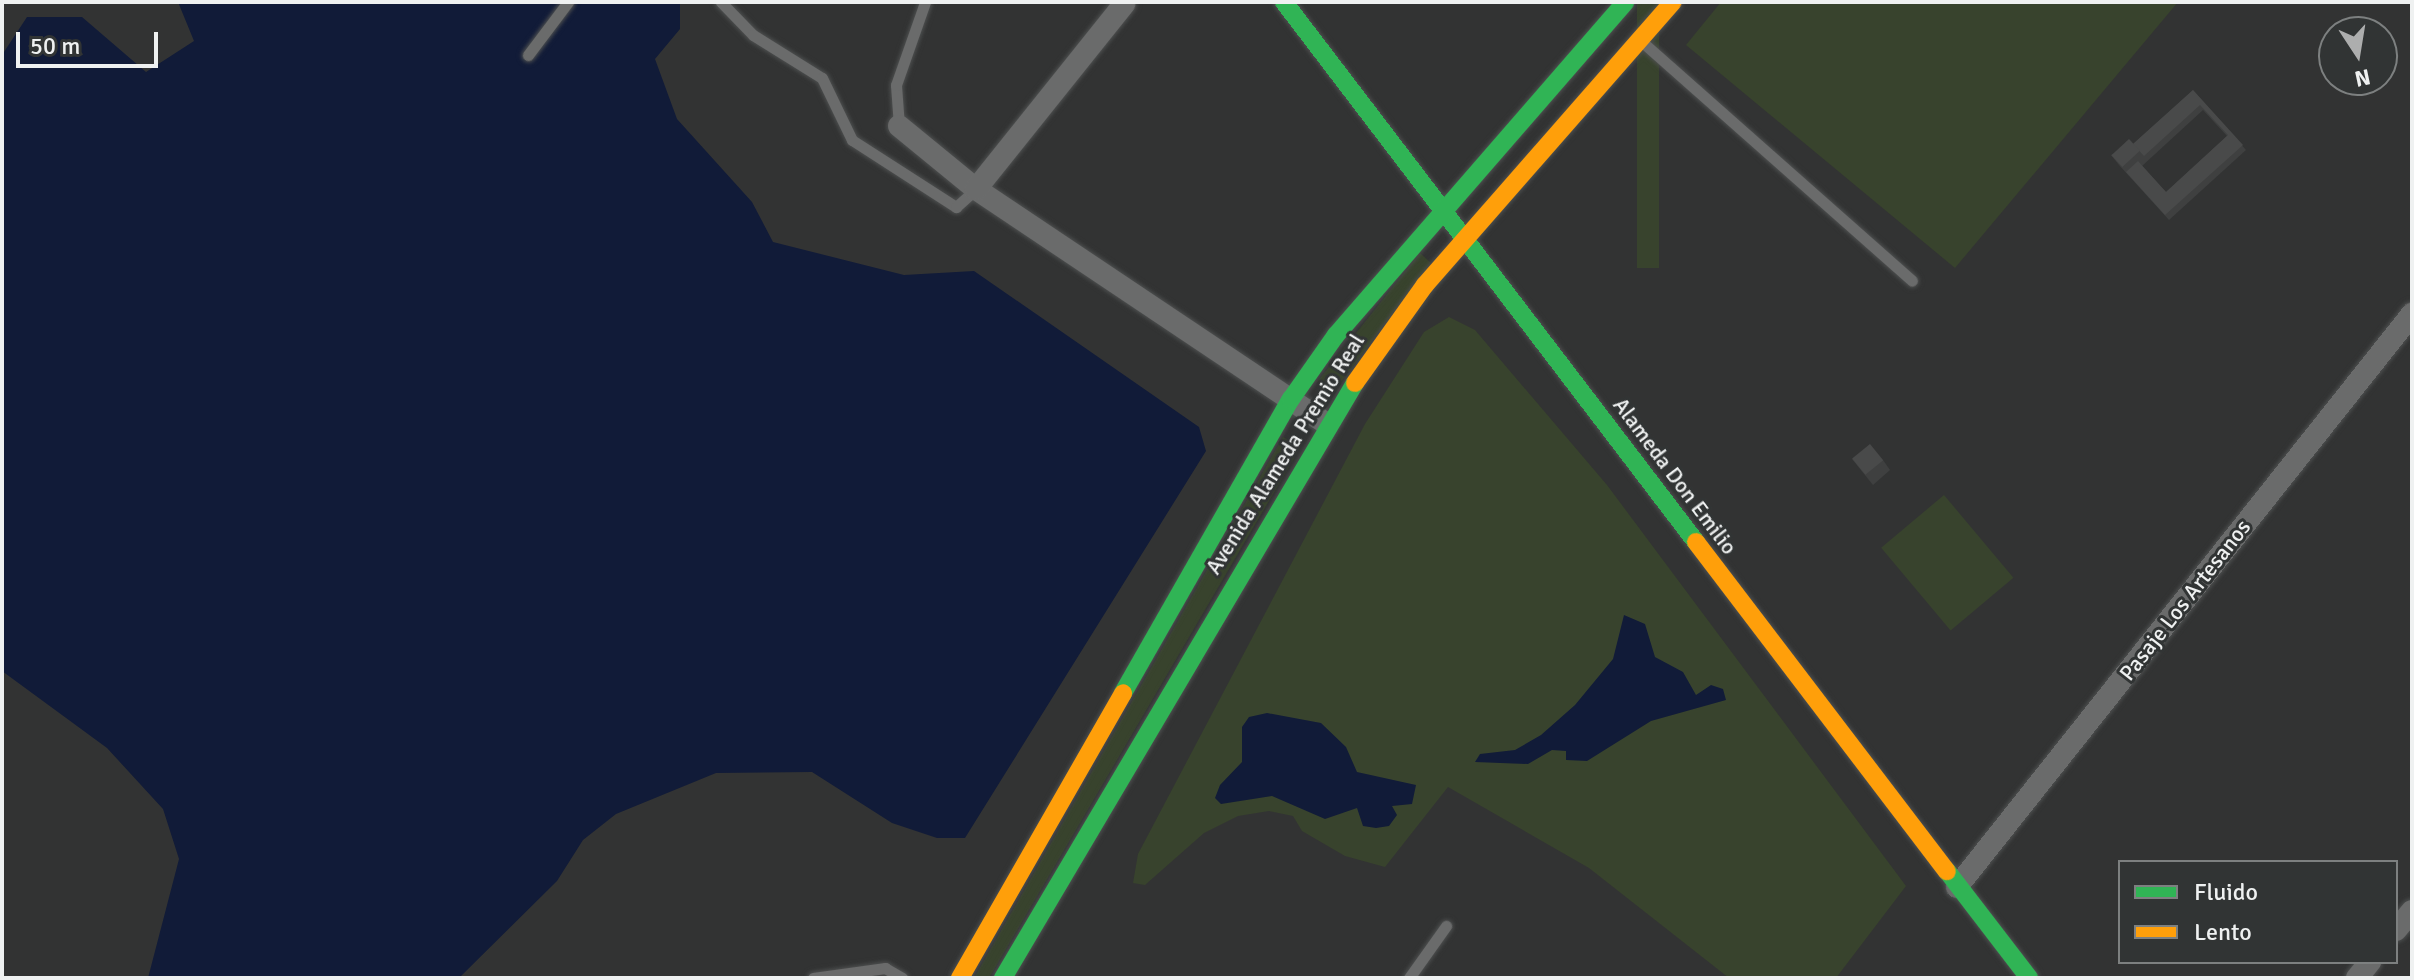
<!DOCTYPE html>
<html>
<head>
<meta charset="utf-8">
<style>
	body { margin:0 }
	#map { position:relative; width:2414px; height:980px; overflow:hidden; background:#323333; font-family:Signika,sans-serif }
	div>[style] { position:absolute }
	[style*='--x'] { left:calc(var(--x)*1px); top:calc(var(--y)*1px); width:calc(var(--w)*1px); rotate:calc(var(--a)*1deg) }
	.green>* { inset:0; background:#38432d; transform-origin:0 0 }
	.water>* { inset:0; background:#111b38 }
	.roads { filter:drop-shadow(0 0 2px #4d4f4f) drop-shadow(0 0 2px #4d4f4f) }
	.lane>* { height:11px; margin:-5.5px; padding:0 5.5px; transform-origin:5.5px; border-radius:5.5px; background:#6a6b6b }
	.street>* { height:22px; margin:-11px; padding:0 11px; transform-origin:11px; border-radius:11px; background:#6a6b6b }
	.fast>* { height:18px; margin:-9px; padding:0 9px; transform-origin:9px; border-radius:9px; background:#30b455 }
	.slow>* { height:18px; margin:-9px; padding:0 9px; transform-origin:9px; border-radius:9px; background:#ff9f0a }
	.wall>* { inset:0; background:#3f4040 }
	.building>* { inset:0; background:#494a4a; transform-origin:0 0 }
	span { translate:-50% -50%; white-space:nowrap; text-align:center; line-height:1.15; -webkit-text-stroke:6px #313434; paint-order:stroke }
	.street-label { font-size:22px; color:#eff1f1 }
	.frame { position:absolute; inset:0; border:4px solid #eff1f1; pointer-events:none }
	.legend { position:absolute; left:2118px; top:860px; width:280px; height:104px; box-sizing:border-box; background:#313434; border:2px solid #7d8080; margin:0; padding:10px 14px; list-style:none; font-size:24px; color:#eff1f1 }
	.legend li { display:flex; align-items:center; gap:16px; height:40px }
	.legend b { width:40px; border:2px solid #7d8080 }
	.north { position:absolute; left:2318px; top:16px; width:80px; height:80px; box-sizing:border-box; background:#313434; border:2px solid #7d8080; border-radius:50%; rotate:168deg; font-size:22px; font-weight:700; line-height:32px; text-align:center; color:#eff1f1 }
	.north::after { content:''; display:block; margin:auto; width:28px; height:36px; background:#adaeae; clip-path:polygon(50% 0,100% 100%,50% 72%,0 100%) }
	.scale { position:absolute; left:16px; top:32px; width:142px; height:36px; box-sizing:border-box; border:4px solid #eff1f1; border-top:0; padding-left:10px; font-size:24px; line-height:28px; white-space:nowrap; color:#eff1f1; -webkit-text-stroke:6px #313434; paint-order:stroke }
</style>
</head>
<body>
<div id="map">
	<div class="green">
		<div style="left:1637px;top:2px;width:22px;height:266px"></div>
		<div style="clip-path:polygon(1721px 2px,2178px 2px,1955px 268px,1686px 45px)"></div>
		<div style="clip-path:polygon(1420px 253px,1431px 263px,1331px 395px,1317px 382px)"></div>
		<div style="clip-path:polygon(1449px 317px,1475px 330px,1607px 485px,1906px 886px,1836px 978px,1729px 978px,1589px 868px,1448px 787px,1385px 867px,1345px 856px,1302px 831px,1293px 816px,1269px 811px,1238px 816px,1204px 833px,1145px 885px,1133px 883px,1138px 854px,1365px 424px,1424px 332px)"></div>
		<div style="clip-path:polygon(1283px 437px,1300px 448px,989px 978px,974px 978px)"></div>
		<div style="left:1944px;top:495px;width:108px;height:82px;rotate:50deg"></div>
	</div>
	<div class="water">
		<div style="clip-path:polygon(178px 2px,680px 2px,680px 29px,655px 59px,677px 119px,752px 202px,773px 242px,904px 275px,974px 271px,1199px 427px,1206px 451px,965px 838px,937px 838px,892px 823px,812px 772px,716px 773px,616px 814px,583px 840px,557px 881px,459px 978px,148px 978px,179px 859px,163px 809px,107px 748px,2px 671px,2px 55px,27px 17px,82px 17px,146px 72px,194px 41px)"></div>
		<div style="clip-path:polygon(1624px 615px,1645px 624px,1655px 657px,1683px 672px,1696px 695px,1711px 685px,1723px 689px,1726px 700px,1651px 721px,1587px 761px,1566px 760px,1566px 751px,1552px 750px,1528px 764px,1475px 762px,1480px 754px,1515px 750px,1541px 735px,1575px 705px,1613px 659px)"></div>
		<div style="clip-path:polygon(1267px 713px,1321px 723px,1346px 747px,1357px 772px,1416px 785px,1412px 804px,1392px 806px,1397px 815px,1389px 826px,1376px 828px,1363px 826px,1357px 808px,1325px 819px,1272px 796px,1221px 804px,1215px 798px,1220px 785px,1242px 762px,1242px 727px,1249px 717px)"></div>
	</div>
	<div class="roads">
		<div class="lane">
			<div style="--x:721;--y:2;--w:46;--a:45.9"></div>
			<div style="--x:753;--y:35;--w:81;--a:31.9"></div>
			<div style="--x:822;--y:78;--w:69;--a:64.2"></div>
			<div style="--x:852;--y:140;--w:124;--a:32.8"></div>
			<div style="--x:956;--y:207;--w:27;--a:-42"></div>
			<div style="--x:1640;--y:40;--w:363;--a:41.5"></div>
			<div style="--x:528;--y:55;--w:66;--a:-53"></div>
			<div style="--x:899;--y:126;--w:41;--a:-94.2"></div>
			<div style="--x:896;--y:85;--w:88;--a:-70.7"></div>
			<div style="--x:813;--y:978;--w:73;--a:-7.9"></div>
			<div style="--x:885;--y:968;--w:20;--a:30"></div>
			<div style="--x:1409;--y:978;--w:64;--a:-54.6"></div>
		</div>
		<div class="street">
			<div style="--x:899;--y:126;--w:99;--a:39.3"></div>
			<div style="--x:976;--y:189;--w:421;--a:33.8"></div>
			<div style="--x:976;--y:189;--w:237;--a:-51.3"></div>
			<div style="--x:1957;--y:887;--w:732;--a:-51.55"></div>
			<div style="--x:2396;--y:930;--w:25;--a:-50"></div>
			<div style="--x:2357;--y:978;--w:21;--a:-51"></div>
		</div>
		<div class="fast">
			<div style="--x:1284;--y:2;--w:679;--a:52.66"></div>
			<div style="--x:1123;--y:693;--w:339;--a:-60.3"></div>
			<div style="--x:1291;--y:399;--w:78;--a:-54.9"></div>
			<div style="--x:1336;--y:335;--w:441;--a:-49"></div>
			<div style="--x:1947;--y:871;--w:135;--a:52.5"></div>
			<div style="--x:1003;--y:978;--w:691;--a:-59.39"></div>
		</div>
		<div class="slow">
			<div style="--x:1355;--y:383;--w:120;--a:-54.5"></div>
			<div style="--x:1425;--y:285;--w:376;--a:-48.8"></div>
			<div style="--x:1696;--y:542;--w:414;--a:52.7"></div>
			<div style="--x:960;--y:978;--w:328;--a:-60.2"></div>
		</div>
	</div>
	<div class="wall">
		<div style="clip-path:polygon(evenodd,2193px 90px,2246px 150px,2169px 220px,2119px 165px,2111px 155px,2133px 144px,2193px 90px,2203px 110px,2227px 136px,2166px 192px,2142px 166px,2203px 110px)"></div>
		<div style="clip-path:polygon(1852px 459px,1883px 460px,1890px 470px,1873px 485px)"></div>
	</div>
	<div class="building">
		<div style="clip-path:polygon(2193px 90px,2243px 145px,2165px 215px,2126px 172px,2138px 161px,2166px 192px,2228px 135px,2200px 105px,2144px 156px,2133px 144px)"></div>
		<div style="left:2129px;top:139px;width:16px;height:24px;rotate:47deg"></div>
		<div style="left:1870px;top:444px;width:21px;height:23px;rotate:51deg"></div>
	</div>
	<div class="street-label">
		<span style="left:1285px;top:454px;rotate:-58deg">Avenida Alameda Premio Real</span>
		<span style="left:1675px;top:476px;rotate:53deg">Alameda Don Emilio</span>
		<span style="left:2185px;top:600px;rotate:-52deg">Pasaje Los Artesanos</span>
	</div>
	<div class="frame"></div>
	<ul class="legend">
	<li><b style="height:10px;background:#30b455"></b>Fluido</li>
	<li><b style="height:10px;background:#ff9f0a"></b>Lento</li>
	</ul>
	<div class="north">N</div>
	<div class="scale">50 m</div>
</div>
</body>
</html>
